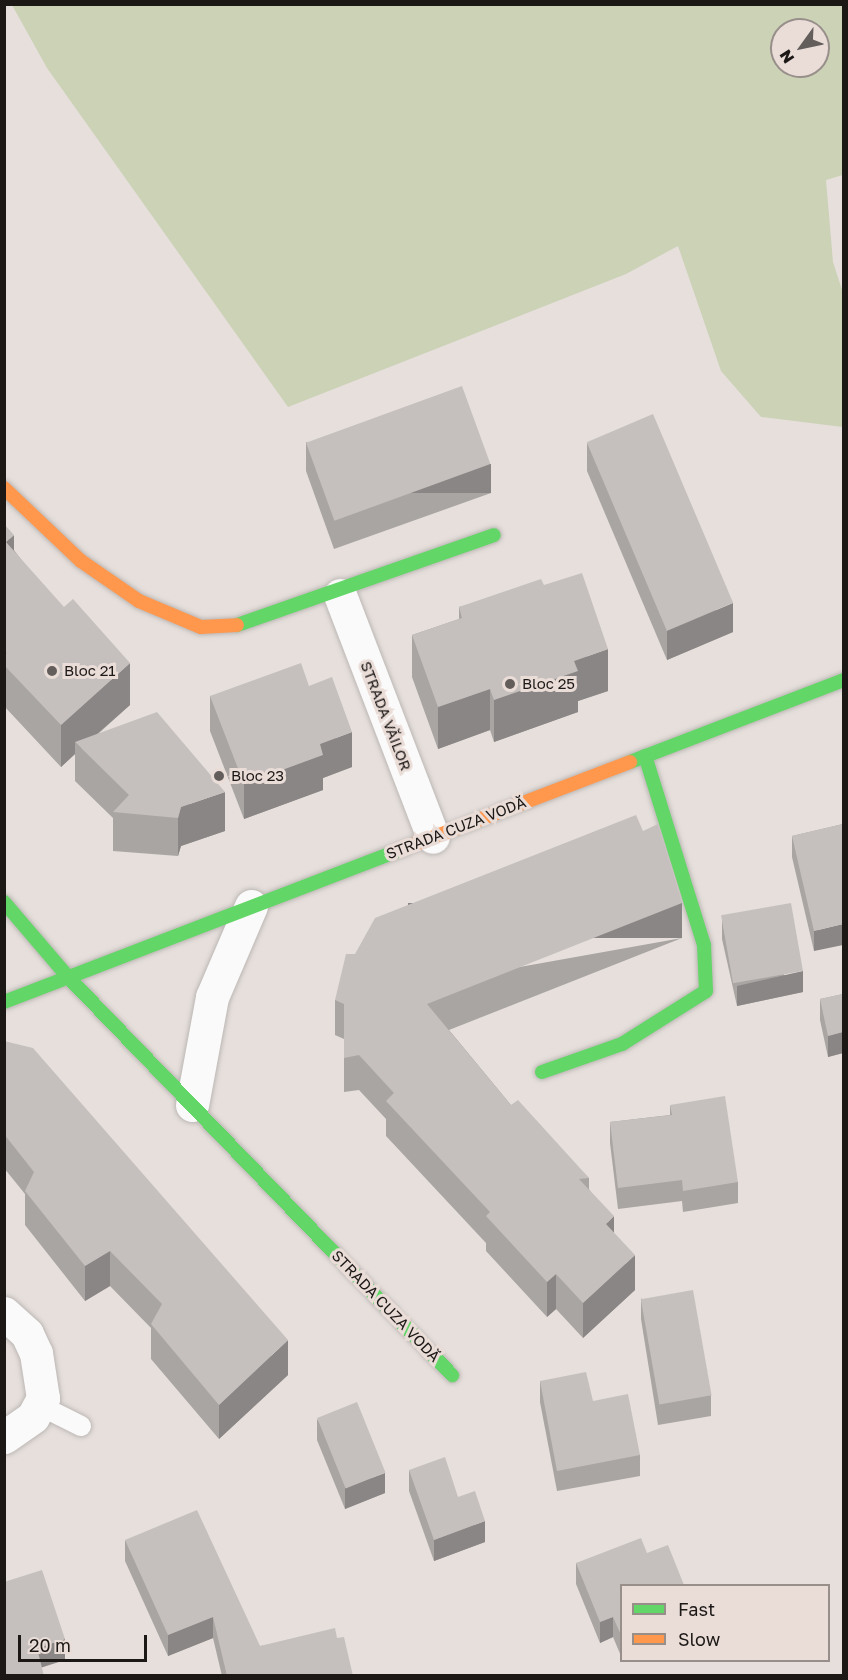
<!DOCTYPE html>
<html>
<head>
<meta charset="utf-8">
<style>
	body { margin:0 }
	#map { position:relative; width:848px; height:1680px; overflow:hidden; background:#e6dfdc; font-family:"Golos Text",sans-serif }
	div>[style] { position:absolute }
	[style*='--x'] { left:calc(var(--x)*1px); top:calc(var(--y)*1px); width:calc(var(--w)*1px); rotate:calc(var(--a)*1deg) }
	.green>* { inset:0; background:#ccd2b6 }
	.roads { filter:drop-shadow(0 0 2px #bcb7b4) drop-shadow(0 0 2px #bcb7b4) }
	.lane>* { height:20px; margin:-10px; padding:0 10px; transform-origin:10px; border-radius:10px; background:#fbfafa }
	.street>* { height:33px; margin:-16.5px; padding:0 16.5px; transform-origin:16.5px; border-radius:16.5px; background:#fbfafa }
	.fast>* { height:14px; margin:-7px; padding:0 7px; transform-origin:7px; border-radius:7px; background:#63d668 }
	.slow>* { height:14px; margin:-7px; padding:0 7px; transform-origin:7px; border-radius:7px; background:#ff974d }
	.wall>* { inset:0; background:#a9a5a3 }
	.shaded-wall>* { inset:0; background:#8a8685; transform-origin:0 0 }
	.building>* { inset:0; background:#c5c0be; transform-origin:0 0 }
	.dots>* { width:16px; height:16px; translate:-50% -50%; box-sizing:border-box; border:3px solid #eaddd8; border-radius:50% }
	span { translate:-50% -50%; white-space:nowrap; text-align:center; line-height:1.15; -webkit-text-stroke:6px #eaddd8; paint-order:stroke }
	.poi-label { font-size:15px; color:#1c1816 }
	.left { translate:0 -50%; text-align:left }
	.street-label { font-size:15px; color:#1c1816 }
	.frame { position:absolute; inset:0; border:6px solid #1c1816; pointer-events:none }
	.legend { position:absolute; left:620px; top:1584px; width:210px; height:78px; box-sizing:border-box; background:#eaddd8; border:2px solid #988e8a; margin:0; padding:8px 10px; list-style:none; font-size:18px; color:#1c1816 }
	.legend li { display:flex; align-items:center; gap:12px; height:30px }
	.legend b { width:30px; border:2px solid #988e8a }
	.north { position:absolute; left:770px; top:18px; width:60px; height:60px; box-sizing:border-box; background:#eaddd8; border:2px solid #988e8a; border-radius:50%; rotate:237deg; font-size:16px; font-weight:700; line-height:24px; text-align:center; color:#1c1816 }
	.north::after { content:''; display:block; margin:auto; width:21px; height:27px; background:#635e5b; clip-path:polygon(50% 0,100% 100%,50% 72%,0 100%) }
	.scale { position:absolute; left:18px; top:1635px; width:129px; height:27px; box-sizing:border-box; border:3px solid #1c1816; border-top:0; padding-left:8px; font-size:18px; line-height:21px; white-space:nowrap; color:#1c1816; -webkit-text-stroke:4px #eaddd8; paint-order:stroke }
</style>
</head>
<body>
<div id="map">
	<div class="green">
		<div style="clip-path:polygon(evenodd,12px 5px,843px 5px,843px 175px,826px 180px,833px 262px,843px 293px,843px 427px,761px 417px,721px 371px,678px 246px,626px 274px,288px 407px,47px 68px,12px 5px,782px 30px,818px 30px,818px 66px,782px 66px,782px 30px)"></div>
	</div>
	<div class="roads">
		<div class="lane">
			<div style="--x:39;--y:1405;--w:47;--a:26.6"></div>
		</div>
		<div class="street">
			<div style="--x:340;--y:595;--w:259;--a:69"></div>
			<div style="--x:192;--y:1105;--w:110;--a:-79.5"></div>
			<div style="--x:212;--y:997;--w:99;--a:-66.8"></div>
			<div style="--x:4;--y:1313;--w:31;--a:42"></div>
			<div style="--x:27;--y:1334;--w:21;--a:65"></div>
			<div style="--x:36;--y:1353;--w:46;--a:81.2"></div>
			<div style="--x:43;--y:1398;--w:21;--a:118"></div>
			<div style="--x:33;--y:1417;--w:35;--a:145"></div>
		</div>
		<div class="fast">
			<div style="--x:237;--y:625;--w:272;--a:-19.3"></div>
			<div style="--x:630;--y:762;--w:229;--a:-21"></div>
			<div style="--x:4;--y:902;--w:100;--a:49.5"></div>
			<div style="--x:69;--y:978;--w:552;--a:46.03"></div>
			<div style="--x:4;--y:1002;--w:430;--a:-21"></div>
			<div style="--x:542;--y:1072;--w:85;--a:-19.3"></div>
			<div style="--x:622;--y:1044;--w:99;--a:-32.2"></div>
			<div style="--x:706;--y:991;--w:46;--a:-92.5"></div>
			<div style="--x:704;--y:945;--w:198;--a:-107.3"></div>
		</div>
		<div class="slow">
			<div style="--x:4;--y:488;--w:106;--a:43.5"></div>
			<div style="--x:81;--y:561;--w:70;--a:34.6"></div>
			<div style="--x:139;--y:601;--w:67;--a:22.8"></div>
			<div style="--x:201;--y:627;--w:36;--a:-3"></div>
			<div style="--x:405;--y:848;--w:241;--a:-20.9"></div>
		</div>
	</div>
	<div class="wall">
		<div style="clip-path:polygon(306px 442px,491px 493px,334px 549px,306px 471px)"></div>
		<div style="clip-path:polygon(587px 443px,733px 632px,667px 660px,587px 471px)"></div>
		<div style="clip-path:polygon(4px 524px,14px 550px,130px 705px,98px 734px,225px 831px,181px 846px,178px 856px,113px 851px,113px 818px,75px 781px,75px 754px,61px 767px,4px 706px)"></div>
		<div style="clip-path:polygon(544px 585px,608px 691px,578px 701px,578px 712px,494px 742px,490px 730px,438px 749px,412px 677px,412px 635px,459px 619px,459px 607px)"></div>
		<div style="clip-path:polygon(309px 686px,352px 767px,323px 778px,323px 790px,244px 819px,210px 731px,210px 696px)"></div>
		<div style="clip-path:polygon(843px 824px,814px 951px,792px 857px,792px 836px)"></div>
		<div style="clip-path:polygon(722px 918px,803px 992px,737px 1006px,722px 939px)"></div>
		<div style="clip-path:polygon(682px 938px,449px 1030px,511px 1105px,589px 1178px,589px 1189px,614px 1234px,635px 1290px,583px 1338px,556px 1309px,547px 1317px,486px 1251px,486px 1243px,386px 1136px,386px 1119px,359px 1090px,344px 1092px,344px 1039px,335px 1035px,335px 1000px)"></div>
		<div style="clip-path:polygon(843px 994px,843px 1053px,828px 1057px,820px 1020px,820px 999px)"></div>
		<div style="clip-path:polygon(4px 1041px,288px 1375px,219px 1439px,151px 1359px,151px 1328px,110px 1286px,85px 1301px,25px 1225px,25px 1194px,4px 1168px)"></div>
		<div style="clip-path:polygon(670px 1105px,738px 1182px,738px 1203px,683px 1212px,682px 1201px,618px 1209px,610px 1143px,610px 1122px,670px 1115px)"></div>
		<div style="clip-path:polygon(641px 1298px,711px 1395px,711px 1416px,658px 1425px,641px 1319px)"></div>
		<div style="clip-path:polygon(540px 1381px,593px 1401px,640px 1455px,640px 1476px,557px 1491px,540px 1402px)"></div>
		<div style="clip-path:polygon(317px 1419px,385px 1493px,345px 1509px,317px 1440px)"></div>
		<div style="clip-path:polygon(409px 1470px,458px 1497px,485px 1542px,434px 1561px,409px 1491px)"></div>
		<div style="clip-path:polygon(125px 1540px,260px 1646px,337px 1638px,353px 1676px,222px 1676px,213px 1638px,168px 1656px,125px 1561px)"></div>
		<div style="clip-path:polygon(647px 1553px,684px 1586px,621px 1656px,613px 1637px,600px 1643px,576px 1584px,576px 1563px)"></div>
	</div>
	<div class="shaded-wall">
		<div style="left:491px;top:464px;width:29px;height:167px;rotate:90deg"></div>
		<div style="clip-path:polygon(14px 535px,14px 577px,6px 542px)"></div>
		<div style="clip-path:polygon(733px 603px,733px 632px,667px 660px,667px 631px)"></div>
		<div style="clip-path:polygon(608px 649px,608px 691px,578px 701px,578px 712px,494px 742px,494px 700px,574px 661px)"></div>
		<div style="clip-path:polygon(130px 663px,130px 705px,81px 748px,75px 742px,75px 754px,61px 767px,61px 725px)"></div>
		<div style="clip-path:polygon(490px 689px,490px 730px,438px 749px,438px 707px)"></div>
		<div style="clip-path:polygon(352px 732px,352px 767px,323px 778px,323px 790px,244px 819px,244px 784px,320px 744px)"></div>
		<div style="clip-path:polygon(225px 792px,225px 831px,181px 846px,178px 856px,178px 818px,181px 807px)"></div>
		<div style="left:682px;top:903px;width:35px;height:274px;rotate:90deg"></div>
		<div style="clip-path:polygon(843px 924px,843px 945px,814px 951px,814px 931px)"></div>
		<div style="clip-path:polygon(803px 971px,803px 992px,737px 1006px,737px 986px)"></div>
		<div style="clip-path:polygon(843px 1032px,843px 1053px,828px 1057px,828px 1036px)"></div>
		<div style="clip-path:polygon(614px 1216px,614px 1251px,606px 1224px)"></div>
		<div style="clip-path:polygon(110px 1251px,110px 1286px,85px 1301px,85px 1266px)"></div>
		<div style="clip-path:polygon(635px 1255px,635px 1290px,583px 1338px,583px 1303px)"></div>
		<div style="clip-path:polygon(556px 1274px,556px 1309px,547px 1317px,547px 1282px)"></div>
		<div style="clip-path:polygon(288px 1340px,288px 1375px,219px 1439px,219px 1405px)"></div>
		<div style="clip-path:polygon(385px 1473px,385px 1493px,345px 1509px,345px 1488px)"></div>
		<div style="clip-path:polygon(485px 1521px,485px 1542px,434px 1561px,434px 1540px)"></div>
		<div style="clip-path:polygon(213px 1617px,213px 1638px,168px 1656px,168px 1635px)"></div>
		<div style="clip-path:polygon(613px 1617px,613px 1637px,600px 1643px,600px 1622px)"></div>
		<div style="clip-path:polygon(65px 1639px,65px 1660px,37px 1669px,37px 1648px)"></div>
	</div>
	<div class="building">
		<div style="left:462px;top:386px;width:83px;height:166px;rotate:70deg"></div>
		<div style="left:653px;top:414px;width:205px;height:72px;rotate:67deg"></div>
		<div style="clip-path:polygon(4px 524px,14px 535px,6px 542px,64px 607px,73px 599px,130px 663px,61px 725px,4px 665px,4px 655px,7px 653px,4px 651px)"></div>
		<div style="clip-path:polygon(582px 573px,608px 649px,574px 661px,578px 671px,494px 700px,490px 689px,438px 707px,412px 635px,462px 618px,459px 607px,541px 579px,544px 585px)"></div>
		<div style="clip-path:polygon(301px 663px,309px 686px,332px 677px,352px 732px,320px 744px,323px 755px,244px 784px,210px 696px)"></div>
		<div style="clip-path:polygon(157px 712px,225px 792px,181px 807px,178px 818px,113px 812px,129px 795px,75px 742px)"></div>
		<div style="clip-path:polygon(636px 815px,643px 831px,658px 824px,682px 903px,427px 1004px,511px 1105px,518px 1100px,589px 1178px,579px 1179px,614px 1216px,606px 1224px,635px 1255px,583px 1303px,556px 1274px,547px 1282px,486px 1216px,490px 1212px,386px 1101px,394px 1093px,359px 1055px,344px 1058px,344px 1004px,335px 1000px,346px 954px,355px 954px,375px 918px)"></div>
		<div style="clip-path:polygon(843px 824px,843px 924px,814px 931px,792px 836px)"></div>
		<div style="left:791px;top:903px;width:69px;height:71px;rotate:80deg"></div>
		<div style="clip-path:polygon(843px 994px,843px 1032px,828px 1036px,820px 999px)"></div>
		<div style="clip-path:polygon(4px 1041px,33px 1048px,288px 1340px,219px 1405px,151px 1324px,162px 1304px,110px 1251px,85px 1266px,25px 1191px,34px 1172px,4px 1134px)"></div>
		<div style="clip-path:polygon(725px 1096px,738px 1182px,683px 1191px,682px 1180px,618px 1188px,610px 1122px,672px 1115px,670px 1105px)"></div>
		<div style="left:693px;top:1290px;width:107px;height:53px;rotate:80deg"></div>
		<div style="clip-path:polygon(586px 1372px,593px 1401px,628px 1394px,640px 1455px,557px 1471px,540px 1381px)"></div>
		<div style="left:357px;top:1402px;width:76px;height:43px;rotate:68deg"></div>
		<div style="clip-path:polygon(445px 1457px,458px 1497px,475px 1491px,485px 1521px,434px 1540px,409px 1470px)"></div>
		<div style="clip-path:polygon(197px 1510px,260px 1646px,335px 1628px,337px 1638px,344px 1637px,353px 1676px,227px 1676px,213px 1617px,168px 1635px,125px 1540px)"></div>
		<div style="clip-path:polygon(641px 1538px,647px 1553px,668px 1545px,684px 1585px,621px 1586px,621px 1635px,613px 1617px,600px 1622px,576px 1563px)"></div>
		<div style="clip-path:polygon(42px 1570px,65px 1639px,37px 1648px,44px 1676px,4px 1676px,4px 1582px)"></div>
	</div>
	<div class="dots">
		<div style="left:52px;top:671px;background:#635e5b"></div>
		<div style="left:510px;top:684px;background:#635e5b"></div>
		<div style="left:219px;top:776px;background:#635e5b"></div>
	</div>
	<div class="poi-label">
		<span class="left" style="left:64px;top:671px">Bloc 21</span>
		<span class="left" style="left:522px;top:684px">Bloc 25</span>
		<span class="left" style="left:231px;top:776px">Bloc 23</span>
	</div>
	<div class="street-label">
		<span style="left:386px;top:716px;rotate:69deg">STRADA VĂILOR</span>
		<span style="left:456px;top:828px;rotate:-21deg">STRADA CUZA VODĂ</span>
		<span style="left:386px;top:1306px;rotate:46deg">STRADA CUZA VODĂ</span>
	</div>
	<div class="frame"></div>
	<ul class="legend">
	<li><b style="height:8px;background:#63d668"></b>Fast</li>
	<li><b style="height:8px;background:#ff974d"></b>Slow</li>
	</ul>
	<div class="north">N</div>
	<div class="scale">20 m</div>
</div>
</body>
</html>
